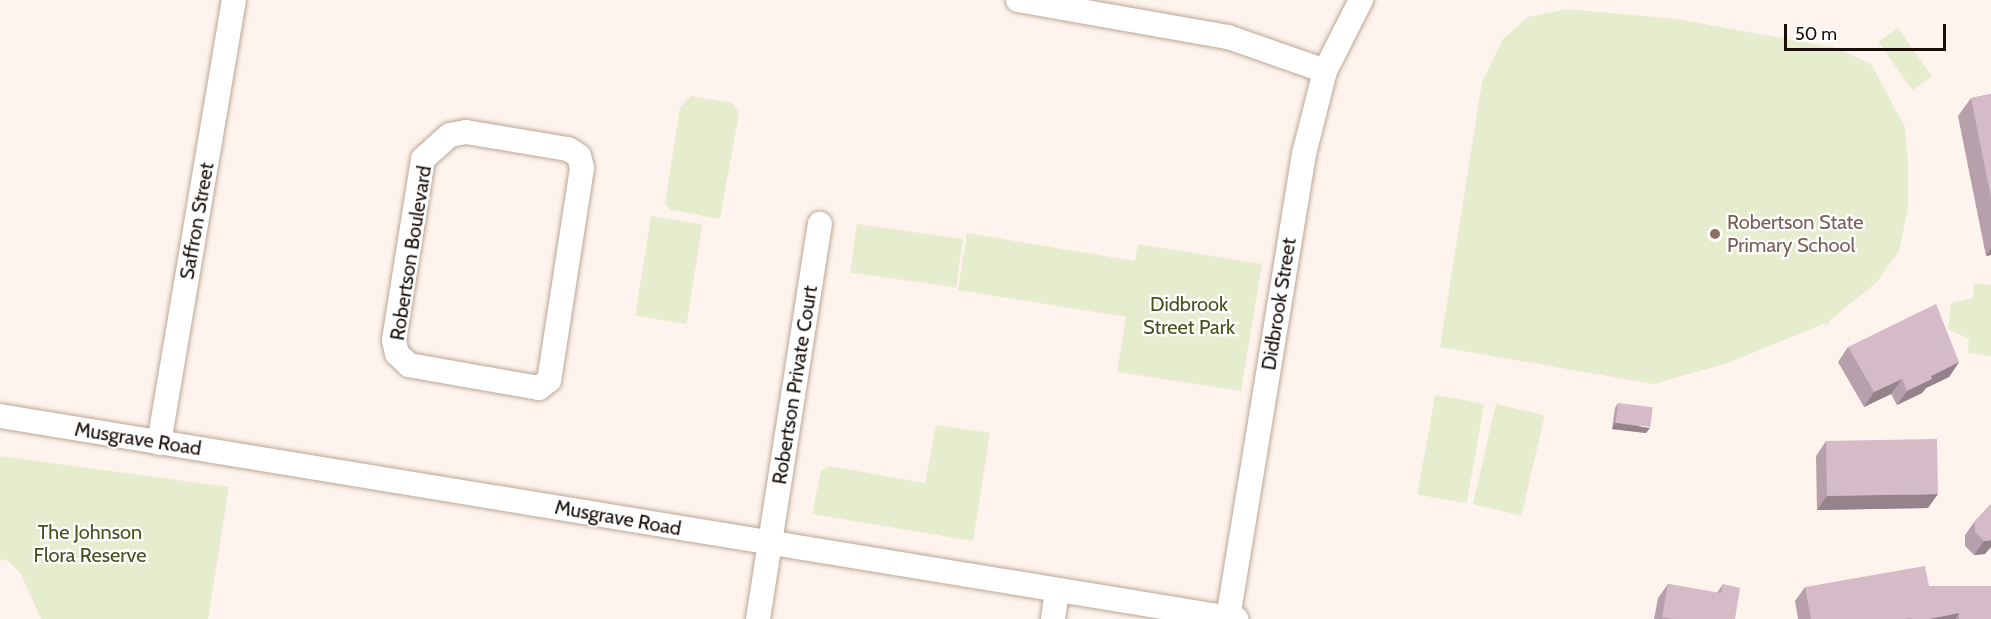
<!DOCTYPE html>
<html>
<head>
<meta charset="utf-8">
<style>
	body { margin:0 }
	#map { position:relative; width:1991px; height:619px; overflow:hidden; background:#fef4ed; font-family:Cabin,sans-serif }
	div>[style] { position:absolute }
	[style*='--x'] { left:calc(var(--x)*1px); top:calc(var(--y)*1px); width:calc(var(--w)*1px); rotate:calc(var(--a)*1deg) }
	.green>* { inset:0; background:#e6ecce; transform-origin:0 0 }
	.roads { filter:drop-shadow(0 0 2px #bca696) drop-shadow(0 0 2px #bca696) }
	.minor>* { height:24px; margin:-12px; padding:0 12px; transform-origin:12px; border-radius:12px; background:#fff }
	.wall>* { inset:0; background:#b7a0ab }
	.shaded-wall>* { inset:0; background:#95828b }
	.building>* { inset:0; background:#d5bac7; transform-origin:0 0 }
	.dots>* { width:16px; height:16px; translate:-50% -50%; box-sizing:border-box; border:3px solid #fff; border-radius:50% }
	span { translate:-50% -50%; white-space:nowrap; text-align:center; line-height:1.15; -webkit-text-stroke:4.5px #fff; paint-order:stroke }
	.street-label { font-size:20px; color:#170f09 }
	.education-label { font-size:20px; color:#785e54 }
	.left { translate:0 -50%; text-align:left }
	.park-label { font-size:20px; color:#49501b }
	.scale { position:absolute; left:1784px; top:24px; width:162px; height:27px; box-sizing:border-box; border:3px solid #170f09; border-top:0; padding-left:8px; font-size:18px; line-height:21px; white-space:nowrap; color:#170f09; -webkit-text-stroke:4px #fff; paint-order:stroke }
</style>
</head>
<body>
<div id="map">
	<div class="green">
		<div style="clip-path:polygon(1567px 9px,1677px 19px,1837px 48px,1871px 64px,1905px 127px,1908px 163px,1908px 208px,1899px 251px,1877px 282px,1830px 320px,1829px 325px,1823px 324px,1728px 363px,1653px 384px,1440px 347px,1482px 82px,1503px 39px,1528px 17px)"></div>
		<div style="left:1898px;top:28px;width:59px;height:24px;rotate:55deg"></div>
		<div style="clip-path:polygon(691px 96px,732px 103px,739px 113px,720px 219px,671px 210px,665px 204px,680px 107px)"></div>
		<div style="left:651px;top:216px;width:52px;height:101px;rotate:9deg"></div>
		<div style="left:857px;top:224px;width:107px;height:49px;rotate:8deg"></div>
		<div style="clip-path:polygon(967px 233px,1135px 261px,1138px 244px,1262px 264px,1241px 391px,1117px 372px,1126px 317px,958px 290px)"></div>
		<div style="clip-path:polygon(1974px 283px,1991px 285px,1991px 356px,1968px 353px,1969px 339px,1948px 329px,1951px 303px,1973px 298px)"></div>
		<div style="left:1435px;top:395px;width:50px;height:101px;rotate:10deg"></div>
		<div style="left:1496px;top:404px;width:50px;height:103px;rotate:13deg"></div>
		<div style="clip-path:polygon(936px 425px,990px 433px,973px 541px,812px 514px,821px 471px,829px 466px,925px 483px)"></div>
		<div style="clip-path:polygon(0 456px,229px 487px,208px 619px,41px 619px,21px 574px,8px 561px,0 559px)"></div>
	</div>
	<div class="roads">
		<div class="minor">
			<div style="--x:1018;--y:0;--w:213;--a:10"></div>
			<div style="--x:1228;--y:37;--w:103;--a:19.3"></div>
			<div style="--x:466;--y:132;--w:103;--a:9.5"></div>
			<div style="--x:568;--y:149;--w:13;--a:32"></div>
			<div style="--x:579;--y:156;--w:12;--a:76"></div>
			<div style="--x:582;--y:168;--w:215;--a:98.8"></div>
			<div style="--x:549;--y:380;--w:13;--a:141"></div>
			<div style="--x:539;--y:388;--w:132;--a:-170"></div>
			<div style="--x:409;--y:365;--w:16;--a:-137"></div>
			<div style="--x:397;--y:354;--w:14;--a:-102"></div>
			<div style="--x:394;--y:340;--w:183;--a:-80.9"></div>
			<div style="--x:423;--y:159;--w:36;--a:-42"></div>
			<div style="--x:450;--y:135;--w:16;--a:-11"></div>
			<div style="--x:0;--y:416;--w:1253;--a:9.33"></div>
			<div style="--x:159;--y:443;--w:449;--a:-80.4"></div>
			<div style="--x:1228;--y:618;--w:470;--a:-80.7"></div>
			<div style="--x:1304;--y:154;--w:86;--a:-75.8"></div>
			<div style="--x:1325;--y:71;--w:80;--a:-63.1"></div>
			<div style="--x:758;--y:619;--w:400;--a:-81.1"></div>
			<div style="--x:1053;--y:619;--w:29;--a:-82"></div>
		</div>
	</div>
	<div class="wall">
		<div style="clip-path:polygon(1991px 94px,1991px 255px,1986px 256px,1958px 116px,1971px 98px)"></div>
		<div style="clip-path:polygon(1848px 347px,1959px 362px,1949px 377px,1926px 388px,1922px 393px,1897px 405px,1891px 394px,1864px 407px,1838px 362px)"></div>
		<div style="clip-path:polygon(1618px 403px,1646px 433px,1612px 429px,1615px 408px)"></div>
		<div style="clip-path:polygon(1826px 441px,1928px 508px,1817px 510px,1816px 456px)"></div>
		<div style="clip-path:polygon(1991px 504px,1985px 554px,1974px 555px,1965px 546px,1965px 535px,1975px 521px)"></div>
		<div style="clip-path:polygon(1668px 584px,1717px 593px,1723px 584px,1735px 619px,1654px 619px,1658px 598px)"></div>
		<div style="clip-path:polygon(1929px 586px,1991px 619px,1798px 619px,1795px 601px,1805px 587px)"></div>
	</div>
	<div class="shaded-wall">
		<div style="clip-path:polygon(1991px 248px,1991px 255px,1986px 256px)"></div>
		<div style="clip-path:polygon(1959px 362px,1949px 377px,1926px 388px,1922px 393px,1897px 405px,1907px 391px,1931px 376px)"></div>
		<div style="clip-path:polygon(1902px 379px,1891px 394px,1864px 407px,1874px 392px)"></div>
		<div style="clip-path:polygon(1615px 423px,1650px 428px,1646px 433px,1612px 429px)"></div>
		<div style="clip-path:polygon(1938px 494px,1928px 508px,1817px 510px,1827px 496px)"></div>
		<div style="clip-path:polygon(1991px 540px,1991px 547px,1985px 554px,1974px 555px,1984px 541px)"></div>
		<div style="clip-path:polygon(1959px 613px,1955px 619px,1929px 619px)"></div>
	</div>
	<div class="building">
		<div style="clip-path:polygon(1991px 94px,1991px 198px,1971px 98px)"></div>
		<div style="clip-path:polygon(1936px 304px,1959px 362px,1931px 376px,1932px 379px,1907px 391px,1902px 379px,1874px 392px,1848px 347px)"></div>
		<div style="left:1618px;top:403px;width:35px;height:20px;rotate:7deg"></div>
		<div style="left:1937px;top:439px;width:55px;height:111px;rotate:89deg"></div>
		<div style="clip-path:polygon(1991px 504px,1991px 540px,1984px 541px,1975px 532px,1975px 521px)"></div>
		<div style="clip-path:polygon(1925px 566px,1929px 586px,1991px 586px,1991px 619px,1959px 619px,1959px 613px,1929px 619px,1912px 619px,1911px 618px,1905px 619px,1811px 619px,1805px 587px)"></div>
		<div style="clip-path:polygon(1668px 584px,1721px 593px,1723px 584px,1740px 588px,1735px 619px,1673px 619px,1662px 617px)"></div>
	</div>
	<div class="dots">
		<div style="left:1715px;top:234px;background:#8d6e63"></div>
	</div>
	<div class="street-label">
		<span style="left:197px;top:221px;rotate:-80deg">Saffron Street</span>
		<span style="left:411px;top:253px;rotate:-81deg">Robertson Boulevard</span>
		<span style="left:1279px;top:304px;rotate:-81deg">Didbrook Street</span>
		<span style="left:795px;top:385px;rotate:-81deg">Robertson Private Court</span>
		<span style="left:138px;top:439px;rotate:9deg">Musgrave Road</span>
		<span style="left:618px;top:518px;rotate:10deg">Musgrave Road</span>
	</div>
	<div class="education-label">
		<span class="left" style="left:1727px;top:234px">Robertson State<br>Primary School</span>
	</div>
	<div class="park-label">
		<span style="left:1189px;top:316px">Didbrook<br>Street Park</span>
		<span style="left:90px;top:544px">The Johnson<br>Flora Reserve</span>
	</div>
	<div class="scale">50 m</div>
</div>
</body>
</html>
